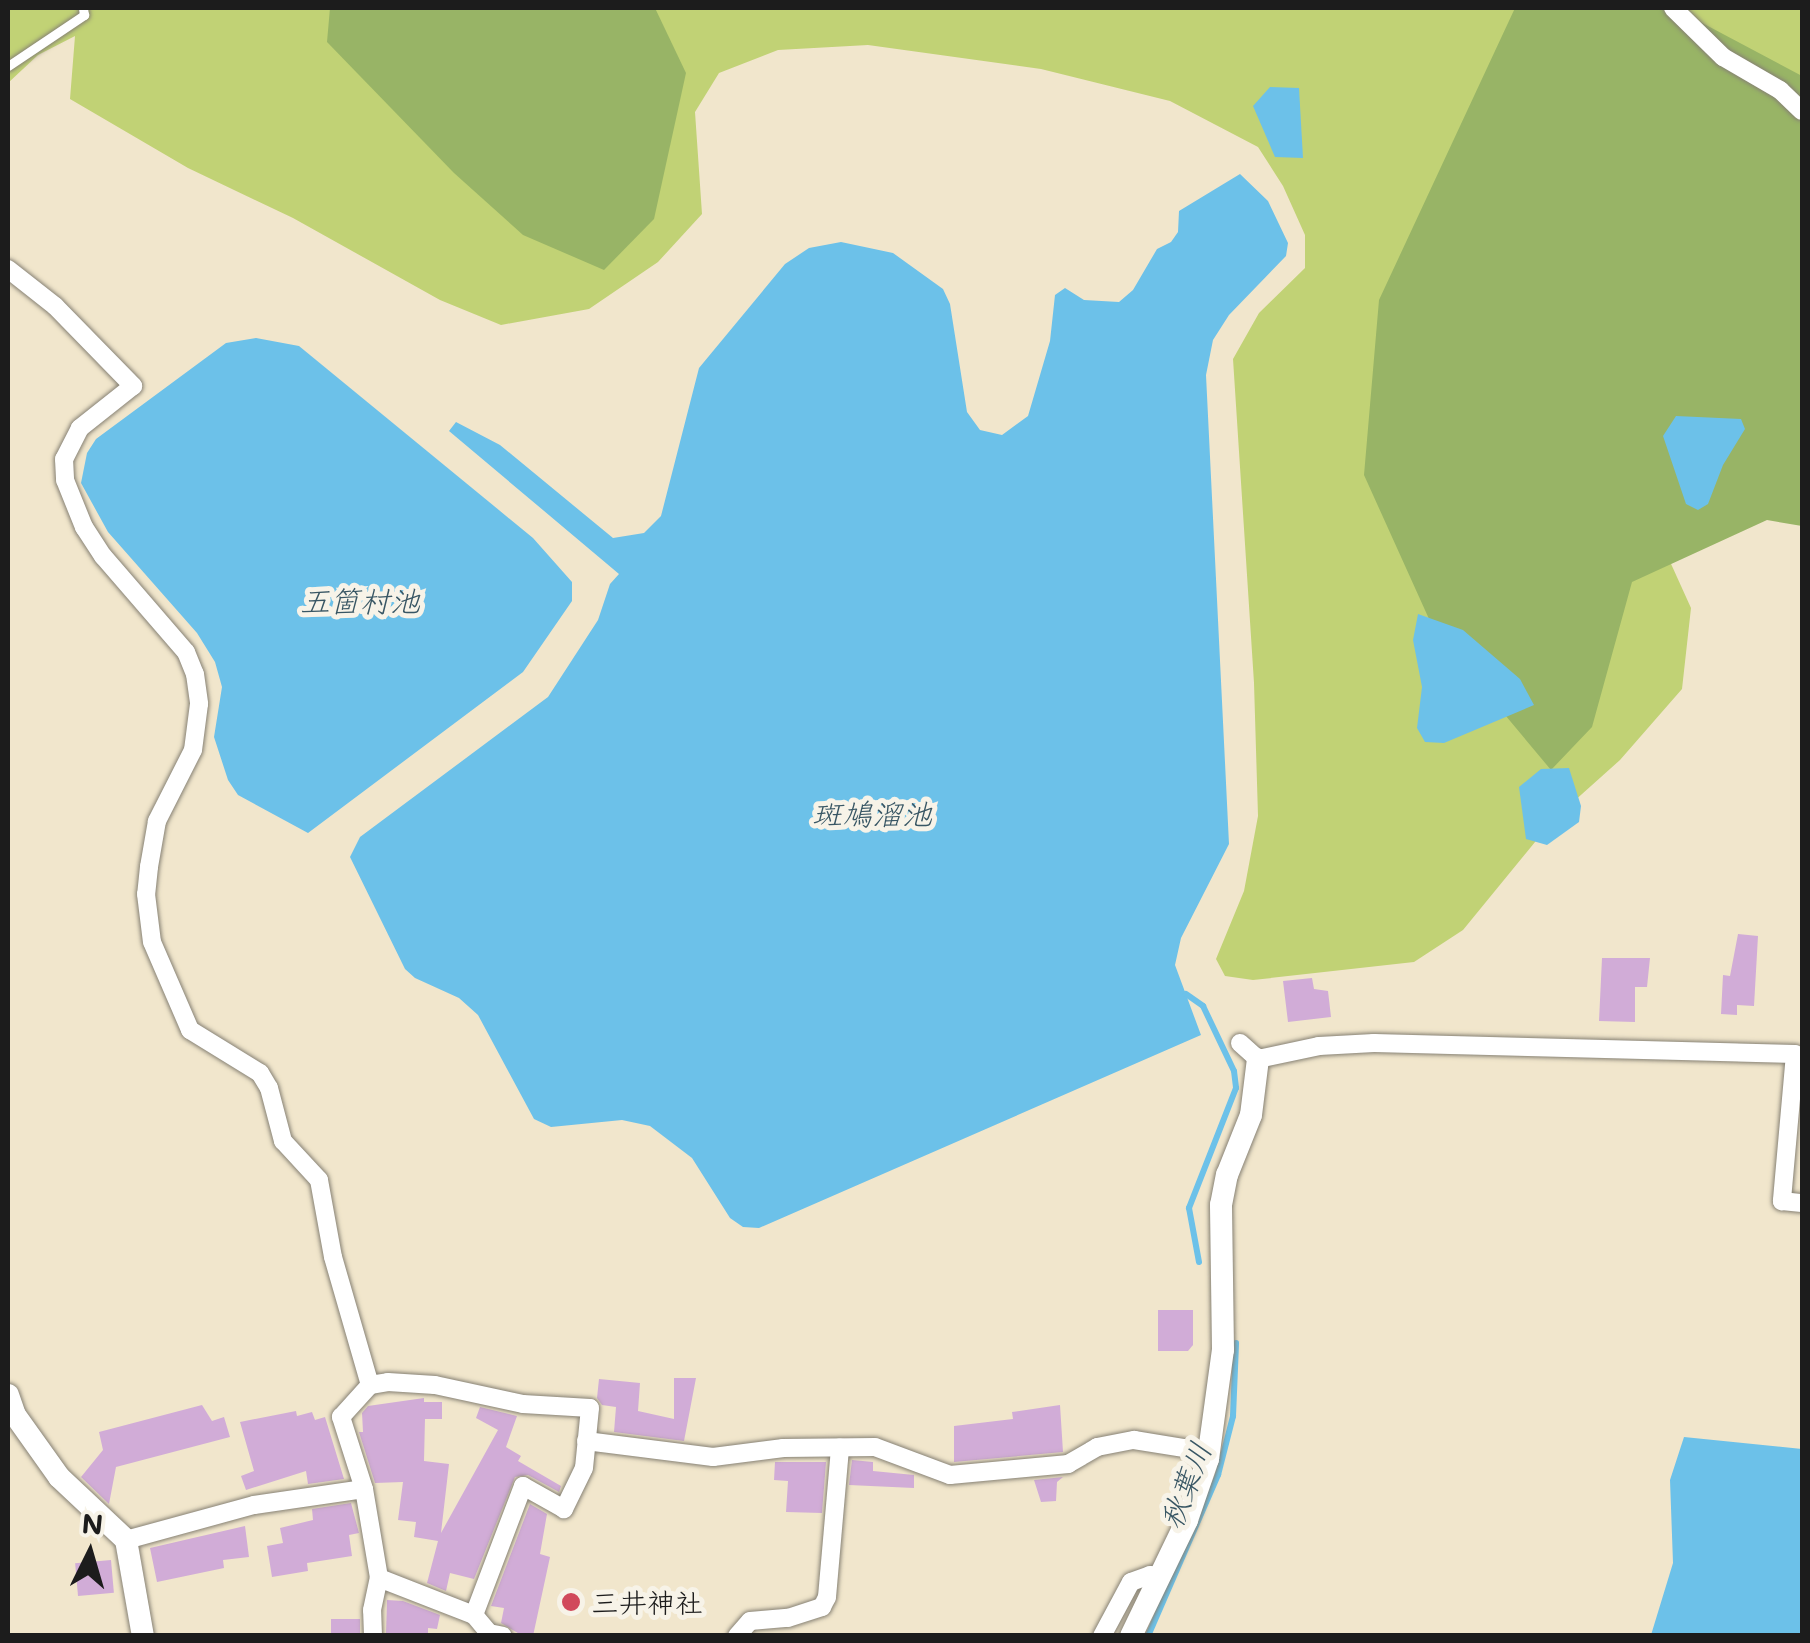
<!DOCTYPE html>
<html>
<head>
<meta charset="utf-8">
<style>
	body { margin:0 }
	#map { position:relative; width:1810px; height:1643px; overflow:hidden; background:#f1e6cc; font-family:Mali,"Klee One",sans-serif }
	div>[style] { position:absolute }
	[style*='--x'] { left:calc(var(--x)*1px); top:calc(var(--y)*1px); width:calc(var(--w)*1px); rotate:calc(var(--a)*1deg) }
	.green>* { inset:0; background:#c1d275 }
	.forest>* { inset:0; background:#98b466 }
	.water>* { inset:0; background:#6cc1e9 }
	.stream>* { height:6px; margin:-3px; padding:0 3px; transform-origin:3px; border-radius:3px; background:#6cc1e9 }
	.building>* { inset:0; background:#d1acd7; transform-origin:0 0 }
	.roads { filter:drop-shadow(0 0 2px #868174) drop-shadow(0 0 2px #868174) }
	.service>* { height:9px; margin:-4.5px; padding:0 4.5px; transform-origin:4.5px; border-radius:4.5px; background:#fff }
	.minor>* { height:18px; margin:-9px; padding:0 9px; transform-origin:9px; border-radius:9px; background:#fff }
	.tertiary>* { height:22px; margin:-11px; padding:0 11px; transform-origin:11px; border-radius:11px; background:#fff }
	.dots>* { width:28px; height:28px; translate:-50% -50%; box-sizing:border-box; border:5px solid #f7f3e8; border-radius:50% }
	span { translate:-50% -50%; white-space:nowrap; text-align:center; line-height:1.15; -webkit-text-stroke:10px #f7f3e8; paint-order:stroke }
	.poi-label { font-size:28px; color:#1c1c1c }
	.left { translate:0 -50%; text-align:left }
	.water-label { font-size:30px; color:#385664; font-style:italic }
	.frame { position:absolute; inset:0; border:10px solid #1c1c1c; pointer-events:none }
	.north { position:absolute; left:40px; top:1503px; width:100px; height:100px; -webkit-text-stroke:8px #f7f3e8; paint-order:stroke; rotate:5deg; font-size:28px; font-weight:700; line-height:40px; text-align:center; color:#1c1c1c }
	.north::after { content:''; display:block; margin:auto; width:35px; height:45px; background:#1c1c1c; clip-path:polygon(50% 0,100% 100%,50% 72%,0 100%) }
</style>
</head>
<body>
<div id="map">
	<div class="green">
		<div style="clip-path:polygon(8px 8px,1802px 8px,1802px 123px,1648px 513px,1691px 608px,1682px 689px,1620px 760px,1553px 820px,1463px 930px,1414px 962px,1253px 980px,1225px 976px,1216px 959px,1244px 891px,1258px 816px,1254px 683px,1233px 359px,1259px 313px,1305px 268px,1305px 235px,1283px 186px,1258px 147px,1170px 101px,1041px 69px,868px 45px,778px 50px,719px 73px,695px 112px,702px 214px,658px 262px,589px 309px,501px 325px,440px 300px,293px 218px,188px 168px,70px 99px,75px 36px,38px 55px,8px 83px)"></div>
	</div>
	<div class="forest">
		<div style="clip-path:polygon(330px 8px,655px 8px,686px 73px,654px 219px,604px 270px,523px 235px,454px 173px,327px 42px)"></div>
		<div style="clip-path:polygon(1515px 8px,1674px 8px,1802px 76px,1802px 526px,1767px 520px,1632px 582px,1592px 727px,1551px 770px,1434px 630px,1364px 475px,1379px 300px)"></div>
	</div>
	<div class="water">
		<div style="clip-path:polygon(1270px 87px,1299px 88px,1303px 158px,1275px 157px,1253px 106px)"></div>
		<div style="clip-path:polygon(1240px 174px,1268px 201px,1288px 243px,1286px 256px,1229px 315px,1213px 340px,1206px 375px,1229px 844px,1181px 938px,1175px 965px,1201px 1035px,759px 1228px,743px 1227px,730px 1218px,692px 1158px,650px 1126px,622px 1120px,551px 1127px,534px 1119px,478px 1015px,459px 998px,415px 978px,405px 969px,350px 857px,360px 837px,548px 697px,598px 620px,610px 584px,619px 574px,449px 431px,456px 422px,500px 445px,613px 538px,644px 533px,661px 516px,699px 368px,785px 264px,809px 248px,841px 242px,893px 253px,943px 289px,950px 304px,967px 412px,980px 430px,1002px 435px,1028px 416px,1050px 341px,1055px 295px,1065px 288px,1084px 300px,1119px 302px,1133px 290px,1157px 249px,1171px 242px,1178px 232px,1179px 211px)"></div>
		<div style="clip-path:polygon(256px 338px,299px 346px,533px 538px,572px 582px,572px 601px,523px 672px,308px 833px,238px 795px,228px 780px,214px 737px,222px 687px,215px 662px,197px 633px,108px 532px,81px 483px,87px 453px,96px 439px,226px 343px)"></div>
		<div style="clip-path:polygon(1676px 416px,1741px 419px,1745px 429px,1723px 465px,1708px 504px,1698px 510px,1686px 504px,1663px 436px)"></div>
		<div style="clip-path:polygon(1418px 614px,1463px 630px,1520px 679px,1534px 705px,1444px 743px,1425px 742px,1417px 728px,1422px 687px,1413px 640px)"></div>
		<div style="clip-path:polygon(1569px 768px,1581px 806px,1579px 822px,1547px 845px,1526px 839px,1519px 787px,1541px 769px)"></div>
		<div style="clip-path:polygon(1684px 1437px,1802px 1449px,1802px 1635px,1651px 1635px,1673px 1563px,1670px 1480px)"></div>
	</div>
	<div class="stream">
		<div style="--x:1186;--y:994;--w:21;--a:35"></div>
		<div style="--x:1203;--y:1006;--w:72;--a:64.5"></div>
		<div style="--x:1234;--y:1071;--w:17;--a:83"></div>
		<div style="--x:1236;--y:1088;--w:129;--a:111.4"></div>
		<div style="--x:1189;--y:1208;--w:55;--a:79.5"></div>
		<div style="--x:1148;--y:1636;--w:176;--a:-66.5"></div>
		<div style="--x:1218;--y:1475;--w:61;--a:-75.7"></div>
		<div style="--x:1233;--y:1416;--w:73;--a:-87.6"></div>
	</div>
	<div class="building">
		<div style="clip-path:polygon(1738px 934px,1758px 936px,1754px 1006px,1737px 1005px,1737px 1015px,1721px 1014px,1723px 975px,1730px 976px)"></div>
		<div style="clip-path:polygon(1602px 958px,1650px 958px,1647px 987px,1635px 987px,1635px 1022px,1599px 1021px)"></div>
		<div style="clip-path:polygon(1312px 978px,1314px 989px,1328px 991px,1331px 1017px,1288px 1022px,1283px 981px)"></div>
		<div style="clip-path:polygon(1158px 1310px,1193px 1310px,1193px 1345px,1188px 1351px,1158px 1351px)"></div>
		<div style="clip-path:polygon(674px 1378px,696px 1378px,684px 1441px,614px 1432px,616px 1407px,602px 1405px,597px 1398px,599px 1379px,640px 1383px,638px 1411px,674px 1419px)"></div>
		<div style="clip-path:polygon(424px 1398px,424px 1402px,442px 1402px,442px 1419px,425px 1419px,424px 1461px,449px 1464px,441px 1533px,498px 1430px,476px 1418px,480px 1407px,517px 1416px,506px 1447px,521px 1456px,518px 1461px,561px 1486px,559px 1492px,528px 1475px,515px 1477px,474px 1579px,450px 1573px,446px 1591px,427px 1583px,438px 1541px,414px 1537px,416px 1522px,398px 1520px,403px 1482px,375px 1483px,359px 1432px,363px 1432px,362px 1413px,368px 1406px)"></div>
		<div style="clip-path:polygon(202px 1405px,212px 1421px,224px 1417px,230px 1437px,116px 1467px,109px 1504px,81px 1477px,103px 1450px,99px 1432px)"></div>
		<div style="clip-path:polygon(1060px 1405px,1063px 1452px,954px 1462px,954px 1426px,1013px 1419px,1012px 1412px)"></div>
		<div style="clip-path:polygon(296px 1411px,297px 1416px,312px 1412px,315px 1420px,325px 1417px,344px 1479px,308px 1484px,306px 1471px,246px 1490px,241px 1476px,254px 1471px,240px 1422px)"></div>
		<div style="clip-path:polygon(852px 1460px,873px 1462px,873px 1471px,914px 1475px,914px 1488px,849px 1485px)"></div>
		<div style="clip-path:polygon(775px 1462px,826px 1462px,822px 1513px,786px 1512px,788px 1481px,774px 1480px)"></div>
		<div style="clip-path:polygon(1063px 1477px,1057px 1482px,1056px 1501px,1041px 1502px,1034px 1480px)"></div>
		<div style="clip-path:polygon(351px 1503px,359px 1533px,349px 1535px,352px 1556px,307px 1563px,308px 1571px,272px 1577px,267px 1546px,283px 1543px,280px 1528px,313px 1520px,312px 1509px)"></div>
		<div style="clip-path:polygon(530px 1504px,547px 1514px,540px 1554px,550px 1557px,533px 1636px,523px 1636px,501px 1623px,504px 1608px,491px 1606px)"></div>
		<div style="clip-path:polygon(245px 1526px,249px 1557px,223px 1560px,224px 1568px,157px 1582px,150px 1548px)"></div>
		<div style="left:111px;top:1560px;width:33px;height:36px;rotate:85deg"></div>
		<div style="clip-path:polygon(387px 1600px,403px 1601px,440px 1615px,437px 1629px,428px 1628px,428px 1636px,386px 1635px)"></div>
		<div style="left:360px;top:1619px;width:17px;height:29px;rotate:90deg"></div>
	</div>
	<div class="roads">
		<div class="service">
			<div style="--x:8;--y:66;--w:92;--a:-33.9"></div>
			<div style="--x:84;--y:15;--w:7;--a:-98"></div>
		</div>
		<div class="minor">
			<div style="--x:1673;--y:8;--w:70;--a:44.4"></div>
			<div style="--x:1723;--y:57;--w:66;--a:30.1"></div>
			<div style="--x:1780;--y:90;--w:30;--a:44"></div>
			<div style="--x:8;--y:269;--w:60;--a:38.2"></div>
			<div style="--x:55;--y:306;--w:112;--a:45.7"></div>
			<div style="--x:133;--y:386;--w:68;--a:141.6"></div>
			<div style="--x:80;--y:428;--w:35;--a:117"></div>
			<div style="--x:64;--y:459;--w:21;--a:87"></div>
			<div style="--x:65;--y:480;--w:51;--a:68"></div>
			<div style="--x:84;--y:527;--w:35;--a:57"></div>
			<div style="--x:103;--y:556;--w:127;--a:49.2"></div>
			<div style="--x:186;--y:652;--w:24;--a:68"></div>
			<div style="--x:195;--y:674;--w:30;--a:82"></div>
			<div style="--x:199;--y:704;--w:46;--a:97.4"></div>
			<div style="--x:193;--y:750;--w:80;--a:116.9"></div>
			<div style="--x:157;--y:821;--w:47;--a:99.9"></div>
			<div style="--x:149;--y:867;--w:27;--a:96"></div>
			<div style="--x:146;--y:894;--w:48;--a:82.9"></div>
			<div style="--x:152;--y:942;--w:96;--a:66.6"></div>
			<div style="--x:190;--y:1030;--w:82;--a:31.6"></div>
			<div style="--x:260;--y:1073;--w:17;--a:59"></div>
			<div style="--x:269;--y:1088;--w:55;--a:75.2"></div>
			<div style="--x:283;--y:1141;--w:53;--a:47.3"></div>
			<div style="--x:319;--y:1180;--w:78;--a:79.7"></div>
			<div style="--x:333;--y:1257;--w:133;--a:73.9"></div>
			<div style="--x:1240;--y:1043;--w:24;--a:42"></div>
			<div style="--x:1258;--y:1059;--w:62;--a:-12"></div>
			<div style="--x:1319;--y:1046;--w:55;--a:-3.1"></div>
			<div style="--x:1374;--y:1043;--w:421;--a:1.5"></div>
			<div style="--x:1795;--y:1054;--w:148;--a:95.1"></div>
			<div style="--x:1782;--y:1201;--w:20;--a:6"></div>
			<div style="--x:586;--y:1441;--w:128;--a:7.2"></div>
			<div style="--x:713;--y:1457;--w:71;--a:-7.3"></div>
			<div style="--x:783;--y:1448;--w:92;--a:-0.6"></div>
			<div style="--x:875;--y:1447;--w:80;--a:20.5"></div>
			<div style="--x:950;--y:1475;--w:119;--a:-5.3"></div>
			<div style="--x:1068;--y:1464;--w:34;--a:-30"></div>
			<div style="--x:1097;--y:1447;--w:38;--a:-11"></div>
			<div style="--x:1134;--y:1440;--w:51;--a:9.1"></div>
			<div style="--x:1184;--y:1448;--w:26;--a:25"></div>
			<div style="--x:364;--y:1489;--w:76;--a:-107.7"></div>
			<div style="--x:341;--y:1417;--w:43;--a:-47.8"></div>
			<div style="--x:370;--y:1385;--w:18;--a:-9"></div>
			<div style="--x:388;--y:1382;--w:47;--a:3.7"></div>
			<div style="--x:435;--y:1385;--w:90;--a:12.2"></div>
			<div style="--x:523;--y:1404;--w:67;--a:3.4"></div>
			<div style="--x:590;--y:1408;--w:60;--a:95.7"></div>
			<div style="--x:584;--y:1468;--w:46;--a:116"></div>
			<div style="--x:564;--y:1509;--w:47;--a:-150.7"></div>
			<div style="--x:523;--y:1486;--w:138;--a:110.8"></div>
			<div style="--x:126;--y:1540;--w:133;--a:-15.3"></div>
			<div style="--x:254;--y:1505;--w:111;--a:-8.3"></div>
			<div style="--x:364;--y:1489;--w:90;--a:80.4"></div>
			<div style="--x:379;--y:1578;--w:102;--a:21.3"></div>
			<div style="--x:474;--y:1615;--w:23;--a:50"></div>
			<div style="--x:489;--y:1633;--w:14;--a:12"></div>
			<div style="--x:373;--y:1636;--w:26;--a:-92"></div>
			<div style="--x:372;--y:1610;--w:33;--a:-78"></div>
			<div style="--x:737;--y:1636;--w:20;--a:-49"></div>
			<div style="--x:750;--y:1621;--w:38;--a:-5"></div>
			<div style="--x:788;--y:1618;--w:36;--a:-18"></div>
			<div style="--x:822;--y:1607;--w:11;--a:-63"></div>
			<div style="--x:827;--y:1597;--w:150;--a:-85"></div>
			<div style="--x:1102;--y:1636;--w:61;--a:-61.8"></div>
			<div style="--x:1131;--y:1582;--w:20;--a:-20"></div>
			<div style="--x:1150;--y:1575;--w:9;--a:6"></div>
		</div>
		<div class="tertiary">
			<div style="--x:8;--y:1395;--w:21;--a:71"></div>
			<div style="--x:15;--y:1415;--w:76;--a:54.6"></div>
			<div style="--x:59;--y:1477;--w:92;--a:43.2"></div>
			<div style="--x:126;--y:1540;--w:97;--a:80"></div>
			<div style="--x:1131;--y:1636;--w:129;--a:-64.2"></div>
			<div style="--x:1187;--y:1520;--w:65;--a:-71"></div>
			<div style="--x:1208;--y:1459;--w:110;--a:-82.2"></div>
			<div style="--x:1223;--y:1350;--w:145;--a:-90.8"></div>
			<div style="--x:1221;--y:1205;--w:31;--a:-79"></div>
			<div style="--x:1227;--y:1175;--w:65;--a:-68.2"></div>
			<div style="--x:1251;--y:1115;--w:56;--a:-82.9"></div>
		</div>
	</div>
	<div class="dots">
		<div style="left:571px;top:1602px;background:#d1495b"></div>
	</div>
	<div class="poi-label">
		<span class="left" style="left:591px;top:1602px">三井神社</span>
	</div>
	<div class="water-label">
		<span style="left:360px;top:600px">五箇村池</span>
		<span style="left:872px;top:813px">斑鳩溜池</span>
		<span style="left:1185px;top:1485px;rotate:-69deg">秋葉川</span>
	</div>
	<div class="frame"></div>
	<div class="north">N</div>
</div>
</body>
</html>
